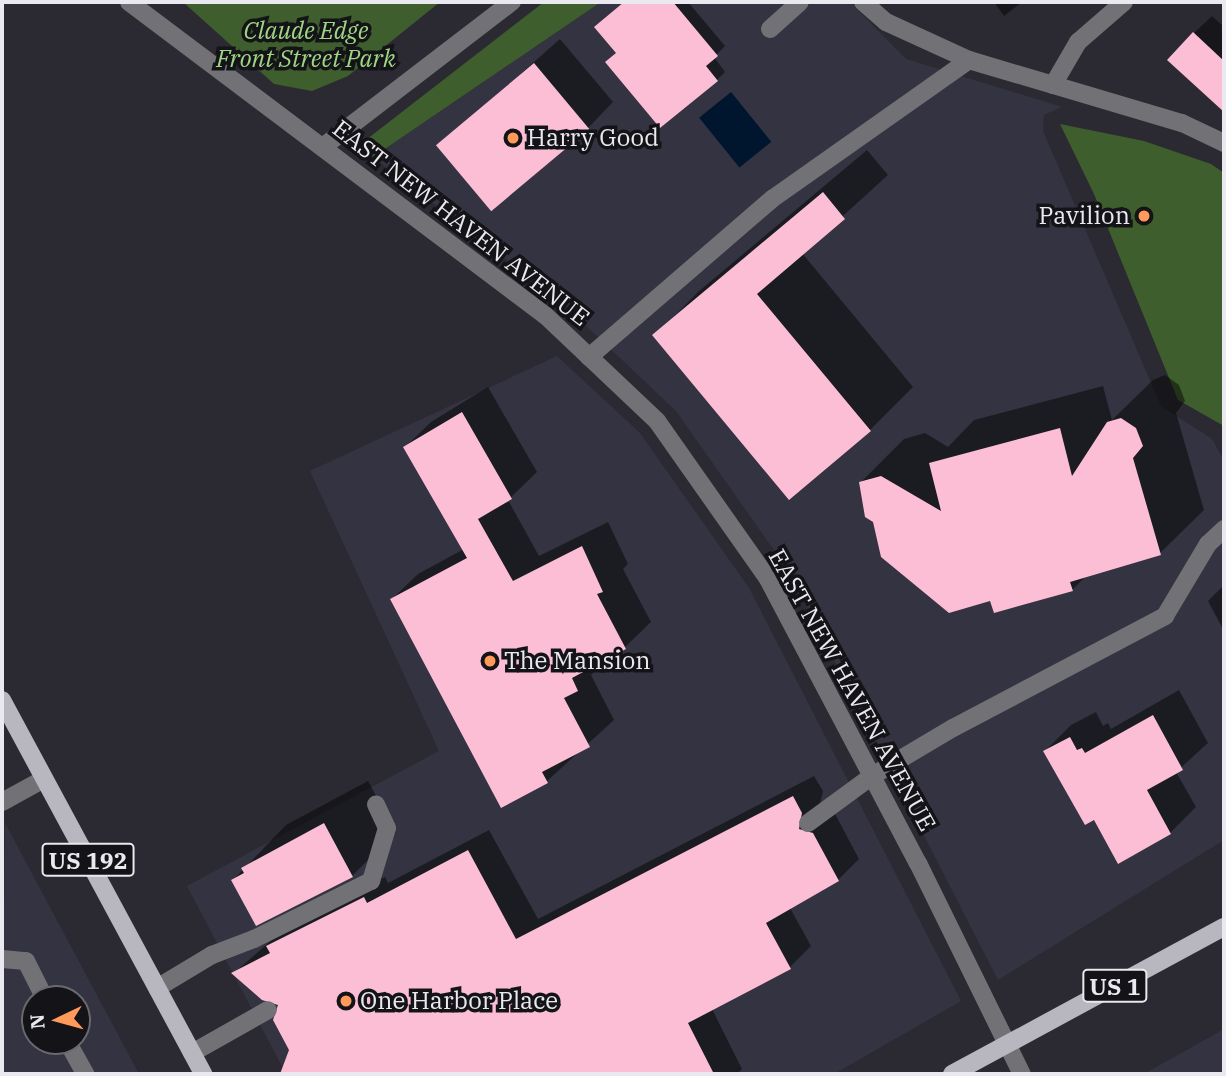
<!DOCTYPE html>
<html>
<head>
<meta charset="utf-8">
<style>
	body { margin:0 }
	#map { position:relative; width:1226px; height:1076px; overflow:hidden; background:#2b2a32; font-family:"IBM Plex Serif",serif }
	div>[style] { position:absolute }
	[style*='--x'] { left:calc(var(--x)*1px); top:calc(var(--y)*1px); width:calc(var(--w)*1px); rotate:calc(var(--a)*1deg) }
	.built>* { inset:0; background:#343341 }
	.green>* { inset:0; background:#3e5e2d }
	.water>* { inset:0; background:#00162e; transform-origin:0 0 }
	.shadow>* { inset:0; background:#0007 }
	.building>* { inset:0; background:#fbbed4; transform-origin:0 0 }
	.minor>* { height:18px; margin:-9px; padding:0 9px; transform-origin:9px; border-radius:9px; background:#727175 }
	.major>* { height:18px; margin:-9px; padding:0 9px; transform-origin:9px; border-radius:9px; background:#b8b6bf }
	.dots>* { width:19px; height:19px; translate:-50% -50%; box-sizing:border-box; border:4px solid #141317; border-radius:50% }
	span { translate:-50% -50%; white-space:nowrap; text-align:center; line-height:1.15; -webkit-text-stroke:7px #141317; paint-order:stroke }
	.shield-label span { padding:2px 5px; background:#141317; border:2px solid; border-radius:5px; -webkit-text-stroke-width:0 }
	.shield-label { font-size:23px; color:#eae9ef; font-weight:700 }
	.park-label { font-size:24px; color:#9fd684; font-style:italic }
	.poi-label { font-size:24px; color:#eae9ef }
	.left { translate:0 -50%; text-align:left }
	.right { translate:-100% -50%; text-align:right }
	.street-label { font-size:24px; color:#eae9ef }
	.frame { position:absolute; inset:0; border:4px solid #eae9ef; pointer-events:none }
	.north { position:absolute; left:21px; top:985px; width:70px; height:70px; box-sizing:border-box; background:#141317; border:2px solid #6a696d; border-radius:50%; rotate:265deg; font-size:19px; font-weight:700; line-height:28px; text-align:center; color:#eae9ef }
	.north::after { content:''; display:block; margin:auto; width:24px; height:32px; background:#ff9a5b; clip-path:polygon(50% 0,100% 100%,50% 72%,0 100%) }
</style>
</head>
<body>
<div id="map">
	<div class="built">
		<div style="clip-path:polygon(601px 2px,850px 2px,906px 59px,1062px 107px,1044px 115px,1043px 131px,1161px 406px,1212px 439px,1224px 461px,1224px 840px,998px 980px,788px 570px,676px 411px,560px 301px,373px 157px)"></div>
		<div style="clip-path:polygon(557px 356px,640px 433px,749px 588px,961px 1001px,834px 1074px,286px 1074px,187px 886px,439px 751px,310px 471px)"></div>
		<div style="clip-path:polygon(evenodd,5px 823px,139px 1074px,2px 1074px,5px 823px,35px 999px,77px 999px,77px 1041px,35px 1041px,35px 999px)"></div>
		<div style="clip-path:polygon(1224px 1029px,1224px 1074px,1144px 1074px)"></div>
	</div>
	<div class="green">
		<div style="clip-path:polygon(183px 2px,440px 2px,348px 76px,312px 91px,274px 84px)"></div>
		<div style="clip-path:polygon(544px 2px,601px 2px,373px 157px,358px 146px)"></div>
		<div style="clip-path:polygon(1060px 124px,1144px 141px,1211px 164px,1224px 173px,1224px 426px,1178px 400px,1094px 194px)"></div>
	</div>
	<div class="water">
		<div style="left:731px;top:92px;width:64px;height:41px;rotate:51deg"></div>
	</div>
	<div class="shadow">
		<div style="clip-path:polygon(625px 2px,688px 2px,725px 46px,714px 57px,725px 72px,717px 80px,618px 52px,605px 19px)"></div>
		<div style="clip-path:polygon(994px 2px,1022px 2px,1004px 16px)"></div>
		<div style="clip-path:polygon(1212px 16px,1224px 27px,1222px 107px,1194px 33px)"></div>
		<div style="clip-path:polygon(560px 39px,613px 102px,588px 128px,439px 146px)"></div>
		<div style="clip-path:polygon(867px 150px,888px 175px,802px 253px,913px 387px,870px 430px,655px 336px,698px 292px)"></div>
		<div style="clip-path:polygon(1165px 375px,1179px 385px,1185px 401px,1176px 413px,1204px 510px,1160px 553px,1087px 575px,1072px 590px,992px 599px,874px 521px,861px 482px,904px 439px,925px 433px,948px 447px,974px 420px,1103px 386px,1112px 420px,1153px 380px)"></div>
		<div style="clip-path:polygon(488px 387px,537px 472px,508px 500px,539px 556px,608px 522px,628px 564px,623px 569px,651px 622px,625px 647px,601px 660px,603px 663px,591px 675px,614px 720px,547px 781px,392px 599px,418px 574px,464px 549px,405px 447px,431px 422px)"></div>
		<div style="clip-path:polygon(1224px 585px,1224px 631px,1208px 601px)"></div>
		<div style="clip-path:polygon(1179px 690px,1208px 743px,1176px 772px,1196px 807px,1170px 833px,1094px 817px,1045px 751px,1071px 725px,1096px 712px,1103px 726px,1108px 723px,1111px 729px)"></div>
		<div style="clip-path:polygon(814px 776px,823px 791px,819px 808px,834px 812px,859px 859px,838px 880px,790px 908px,811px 946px,790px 967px,712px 1009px,742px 1069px,737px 1074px,289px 1074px,285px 1066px,291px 1050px,280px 1004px,234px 973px,289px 925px,385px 877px,388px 883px,489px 830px,538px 919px)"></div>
		<div style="clip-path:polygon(368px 781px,396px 832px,352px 876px,233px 880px,286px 825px)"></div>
	</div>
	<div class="building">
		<div style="clip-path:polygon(624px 2px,673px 2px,718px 56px,706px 66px,718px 81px,660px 128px,605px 62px,616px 53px,594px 27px)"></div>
		<div style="clip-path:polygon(1193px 32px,1224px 61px,1224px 112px,1167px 60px)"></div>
		<div style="left:534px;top:63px;width:86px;height:128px;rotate:50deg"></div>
		<div style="clip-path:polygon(823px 192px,845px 219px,757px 294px,871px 431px,789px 500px,652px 335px)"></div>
		<div style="clip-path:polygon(462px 412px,512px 499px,478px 519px,513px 581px,582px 546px,603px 592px,597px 594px,626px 649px,572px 678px,578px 691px,564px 698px,590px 747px,542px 772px,548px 783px,501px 808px,390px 599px,467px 558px,403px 447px)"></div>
		<div style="clip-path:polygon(1121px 418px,1136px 428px,1143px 446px,1133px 458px,1161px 555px,1070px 582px,1073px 591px,994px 613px,990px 601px,949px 613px,881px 557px,873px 522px,865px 517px,859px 482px,881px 476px,941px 511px,929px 463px,1060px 428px,1072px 476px,1107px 422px)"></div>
		<div style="clip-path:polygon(1153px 715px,1183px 770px,1147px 790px,1171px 834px,1118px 864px,1094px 820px,1085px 825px,1043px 751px,1070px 737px,1077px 750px,1082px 748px,1085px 753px)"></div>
		<div style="clip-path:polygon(793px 796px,802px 813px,799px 829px,813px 833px,839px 881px,766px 923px,791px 969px,688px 1023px,714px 1074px,280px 1074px,289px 1050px,273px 1020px,278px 1005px,262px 1000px,231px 973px,270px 953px,266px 946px,364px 897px,367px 903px,468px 850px,516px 939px)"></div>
		<div style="clip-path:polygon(324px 823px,353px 877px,256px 926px,231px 880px,244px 873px,241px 868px)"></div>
	</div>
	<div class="minor">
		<div style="--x:129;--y:2;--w:522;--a:36.98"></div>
		<div style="--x:546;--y:316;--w:153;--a:43.4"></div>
		<div style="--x:657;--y:421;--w:193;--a:54.9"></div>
		<div style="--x:768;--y:579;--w:321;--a:62.2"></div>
		<div style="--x:918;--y:863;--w:235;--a:63.8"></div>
		<div style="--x:863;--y:2;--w:30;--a:41"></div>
		<div style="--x:886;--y:22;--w:91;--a:24.6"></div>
		<div style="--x:969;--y:60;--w:222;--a:16.5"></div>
		<div style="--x:1182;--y:123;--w:47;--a:25.5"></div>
		<div style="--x:770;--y:29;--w:40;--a:-42"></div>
		<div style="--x:1053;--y:85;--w:50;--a:-59.8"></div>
		<div style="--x:1078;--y:42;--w:61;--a:-41"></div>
		<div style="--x:324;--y:146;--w:237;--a:-37.5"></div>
		<div style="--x:589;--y:357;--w:242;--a:-40.8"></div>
		<div style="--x:772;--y:199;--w:241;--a:-35.2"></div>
		<div style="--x:2;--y:802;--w:48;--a:-28.7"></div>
		<div style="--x:808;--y:823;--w:79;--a:-36.3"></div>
		<div style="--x:872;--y:776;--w:94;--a:-30.7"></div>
		<div style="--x:953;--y:728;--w:240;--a:-27.8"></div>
		<div style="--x:1165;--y:616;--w:84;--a:-59.2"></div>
		<div style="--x:1208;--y:544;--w:22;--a:-43"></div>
		<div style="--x:2;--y:959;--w:24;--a:5"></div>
		<div style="--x:26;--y:961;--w:42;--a:63.4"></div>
		<div style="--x:157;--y:988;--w:64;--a:-31"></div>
		<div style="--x:212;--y:955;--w:45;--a:-20.9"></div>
		<div style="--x:254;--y:939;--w:131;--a:-26.4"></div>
		<div style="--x:371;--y:881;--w:55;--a:-73.2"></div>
		<div style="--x:387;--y:828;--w:26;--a:-115"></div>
		<div style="--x:67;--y:1041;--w:38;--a:61"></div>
		<div style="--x:192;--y:1053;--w:87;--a:-29.5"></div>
	</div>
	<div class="major">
		<div style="--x:2;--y:700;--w:425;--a:61.7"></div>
		<div style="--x:952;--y:1074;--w:309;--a:-28.4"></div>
	</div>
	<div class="dots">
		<div style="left:513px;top:138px;background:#ff9a5b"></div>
		<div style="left:1144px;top:216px;background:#ff9a5b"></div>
		<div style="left:490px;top:661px;background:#ff9a5b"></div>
		<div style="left:346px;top:1001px;background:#ff9a5b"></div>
	</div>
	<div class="shield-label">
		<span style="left:88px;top:860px">US 192</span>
		<span style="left:1115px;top:986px">US 1</span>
	</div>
	<div class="park-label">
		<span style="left:306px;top:45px">Claude Edge<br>Front Street Park</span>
	</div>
	<div class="poi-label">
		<span class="left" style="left:527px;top:138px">Harry Good</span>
		<span class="right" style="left:1130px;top:216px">Pavilion</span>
		<span class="left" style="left:504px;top:661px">The Mansion</span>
		<span class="left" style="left:360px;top:1001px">One Harbor Place</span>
	</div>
	<div class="street-label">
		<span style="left:461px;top:223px;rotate:38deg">EAST NEW HAVEN AVENUE</span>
		<span style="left:852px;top:690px;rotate:61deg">EAST NEW HAVEN AVENUE</span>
	</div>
	<div class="frame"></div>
	<div class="north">N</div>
</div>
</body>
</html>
